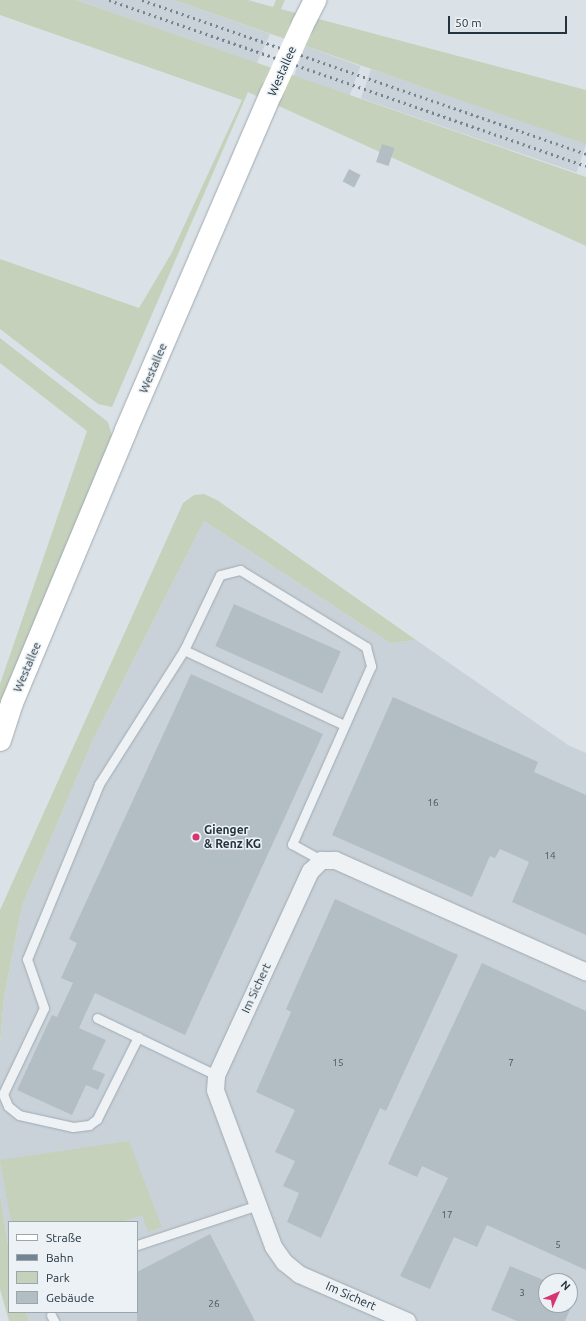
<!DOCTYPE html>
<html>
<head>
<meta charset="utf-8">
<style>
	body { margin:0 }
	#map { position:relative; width:586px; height:1321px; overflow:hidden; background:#dbe2e7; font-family:Ubuntu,sans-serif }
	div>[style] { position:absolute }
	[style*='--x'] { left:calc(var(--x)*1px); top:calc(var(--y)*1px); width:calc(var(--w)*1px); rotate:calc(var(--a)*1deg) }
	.built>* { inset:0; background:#c9d2d9; transform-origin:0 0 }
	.green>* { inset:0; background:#c6d1bc }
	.building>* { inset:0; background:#b2bdc4; transform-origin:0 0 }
	.roads { filter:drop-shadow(0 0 1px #a0aab1) drop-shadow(0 0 1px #a0aab1) }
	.service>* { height:9px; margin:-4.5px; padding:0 4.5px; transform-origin:4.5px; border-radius:4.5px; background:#eef2f5 }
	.minor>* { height:17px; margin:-8.5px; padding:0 8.5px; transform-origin:8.5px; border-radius:8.5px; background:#eef2f5 }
	.secondary>* { height:22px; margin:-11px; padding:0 11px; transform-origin:11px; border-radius:11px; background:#fff }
	.rail>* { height:3px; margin-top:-1.5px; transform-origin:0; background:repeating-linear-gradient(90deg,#748591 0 2px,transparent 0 6px) }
	.secondary-bridge>* { height:22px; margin:-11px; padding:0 11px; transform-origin:11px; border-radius:11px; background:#fff }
	.dots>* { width:11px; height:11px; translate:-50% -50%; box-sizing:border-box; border:2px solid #ebf1f5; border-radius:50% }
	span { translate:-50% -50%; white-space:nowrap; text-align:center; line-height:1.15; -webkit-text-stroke:3px #ebf1f5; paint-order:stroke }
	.number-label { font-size:10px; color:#485660 }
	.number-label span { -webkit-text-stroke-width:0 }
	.street-label { font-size:12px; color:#24333e }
	.poi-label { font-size:12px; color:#24333e; font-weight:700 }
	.left { translate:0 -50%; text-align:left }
	.legend { position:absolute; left:8px; top:1221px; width:130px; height:92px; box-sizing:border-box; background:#ebf1f5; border:1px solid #9ba5ac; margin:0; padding:5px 7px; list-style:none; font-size:12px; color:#24333e }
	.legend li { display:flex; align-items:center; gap:8px; height:20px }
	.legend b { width:20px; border:1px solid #9ba5ac }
	.north { position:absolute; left:538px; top:1273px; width:40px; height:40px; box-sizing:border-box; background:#ebf1f5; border:1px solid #9ba5ac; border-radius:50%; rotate:45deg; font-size:11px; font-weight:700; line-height:16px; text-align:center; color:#24333e }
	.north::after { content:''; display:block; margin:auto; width:14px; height:18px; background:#d73571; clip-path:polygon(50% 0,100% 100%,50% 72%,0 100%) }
	.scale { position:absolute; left:448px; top:16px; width:119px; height:18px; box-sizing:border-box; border:2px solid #24333e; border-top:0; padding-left:5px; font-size:12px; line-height:14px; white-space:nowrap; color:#24333e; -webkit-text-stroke:3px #ebf1f5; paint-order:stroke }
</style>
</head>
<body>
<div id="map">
	<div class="built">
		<div style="clip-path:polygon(76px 0,174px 0,270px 34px,257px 63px)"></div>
		<div style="left:305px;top:46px;width:59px;height:32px;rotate:20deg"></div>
		<div style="left:371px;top:69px;width:228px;height:31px;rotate:19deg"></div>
		<div style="clip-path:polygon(evenodd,204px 521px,390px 643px,416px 640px,568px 745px,586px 753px,586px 1321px,29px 1321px,26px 1312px,137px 1312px,137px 1222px,9px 1222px,9px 1252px,0 1193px,0 1045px,4px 997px,22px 906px,92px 742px,204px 521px,546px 1281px,570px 1281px,570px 1305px,546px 1305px,546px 1281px)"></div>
	</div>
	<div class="green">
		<div style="clip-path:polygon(0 0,76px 0,586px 177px,586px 246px,248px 92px,112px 407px,98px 404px,0 329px,0 259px,139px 308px,171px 254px,242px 100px,0 15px)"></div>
		<div style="clip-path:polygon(174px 0,248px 0,273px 7px,276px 0,285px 0,281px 9px,586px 90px,586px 144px)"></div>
		<div style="clip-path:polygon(0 338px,108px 422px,113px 439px,0 715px,0 684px,87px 431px,0 363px)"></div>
		<div style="clip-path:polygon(204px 494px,217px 500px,416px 640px,390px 643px,204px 521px,92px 742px,22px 906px,4px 997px,0 1045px,0 910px,183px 503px,194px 495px)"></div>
		<div style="clip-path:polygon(129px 1141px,162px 1227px,148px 1232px,142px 1215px,121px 1222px,11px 1222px,0 1160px)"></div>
		<div style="clip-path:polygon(0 1193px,9px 1252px,9px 1312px,26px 1312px,29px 1321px,9px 1321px,0 1289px)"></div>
	</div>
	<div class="building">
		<div style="left:382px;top:144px;width:13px;height:19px;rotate:18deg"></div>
		<div style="left:349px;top:169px;width:13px;height:14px;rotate:27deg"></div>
		<div style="left:234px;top:604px;width:117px;height:46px;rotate:24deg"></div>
		<div style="clip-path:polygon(191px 674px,323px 734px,185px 1035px,95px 993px,79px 1028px,106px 1040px,92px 1069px,105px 1074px,98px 1090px,86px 1085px,72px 1115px,17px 1090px,52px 1015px,57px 1017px,73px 983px,61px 978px,77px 943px,69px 939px)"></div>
		<div style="clip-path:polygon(393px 697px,538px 762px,534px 772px,586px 795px,586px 935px,512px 902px,529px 862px,500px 849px,495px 858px,490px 856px,472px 897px,332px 835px)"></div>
		<div style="clip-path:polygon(335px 899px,458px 955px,386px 1111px,380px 1108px,321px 1238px,287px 1222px,299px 1193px,283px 1186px,295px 1161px,275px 1152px,295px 1110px,256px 1092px,291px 1012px,286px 1009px)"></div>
		<div style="clip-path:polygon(482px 963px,586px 1011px,586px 1270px,487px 1225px,477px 1247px,454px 1237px,430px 1289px,400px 1276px,448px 1178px,422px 1166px,417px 1177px,388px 1164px)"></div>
		<div style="clip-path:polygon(210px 1234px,255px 1321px,137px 1321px,137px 1272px)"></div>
		<div style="clip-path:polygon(510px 1266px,546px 1281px,546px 1305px,572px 1305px,565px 1321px,517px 1321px,491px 1310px)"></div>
	</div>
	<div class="roads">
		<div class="service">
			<div style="--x:184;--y:650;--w:177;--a:25.1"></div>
			<div style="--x:97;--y:1018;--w:132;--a:25.6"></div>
			<div style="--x:138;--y:1037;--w:92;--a:116.6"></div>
			<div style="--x:97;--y:1119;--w:10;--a:143"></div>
			<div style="--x:89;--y:1125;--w:16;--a:173"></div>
			<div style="--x:73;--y:1127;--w:55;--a:-167.5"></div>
			<div style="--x:19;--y:1115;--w:14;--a:-141"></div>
			<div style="--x:8;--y:1106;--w:13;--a:-113"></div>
			<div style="--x:3;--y:1094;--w:95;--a:-64.5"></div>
			<div style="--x:44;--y:1008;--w:52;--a:-109.1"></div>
			<div style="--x:27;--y:959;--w:189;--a:-67.6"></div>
			<div style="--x:99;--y:784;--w:159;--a:-57.6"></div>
			<div style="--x:184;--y:650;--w:83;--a:-64.4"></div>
			<div style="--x:220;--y:575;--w:21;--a:-14"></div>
			<div style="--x:240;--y:570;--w:148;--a:31.4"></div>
			<div style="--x:366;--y:647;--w:20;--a:75"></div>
			<div style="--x:371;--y:666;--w:195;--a:113.9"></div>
			<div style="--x:292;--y:844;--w:33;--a:29"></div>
			<div style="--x:137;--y:1245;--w:127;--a:-18.3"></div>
			<div style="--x:51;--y:1315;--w:7;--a:63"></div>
		</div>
		<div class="minor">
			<div style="--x:407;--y:1321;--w:118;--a:-156.5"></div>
			<div style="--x:299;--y:1274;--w:19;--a:-141"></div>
			<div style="--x:284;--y:1262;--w:19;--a:-125"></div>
			<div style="--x:273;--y:1246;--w:166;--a:-110.4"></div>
			<div style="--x:215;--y:1090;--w:15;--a:-86"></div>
			<div style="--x:216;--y:1075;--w:225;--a:-65.3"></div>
			<div style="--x:310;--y:871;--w:16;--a:-45"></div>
			<div style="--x:321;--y:860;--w:14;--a:0"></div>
			<div style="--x:335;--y:860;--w:275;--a:24"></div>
		</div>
		<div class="secondary">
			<div style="--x:303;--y:24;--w:27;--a:-63"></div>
			<div style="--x:0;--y:740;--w:39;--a:-72"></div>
			<div style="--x:12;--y:703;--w:296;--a:-67.3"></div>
			<div style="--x:126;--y:430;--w:366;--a:-66.7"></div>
		</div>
	</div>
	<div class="rail">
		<div style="--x:109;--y:0;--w:505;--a:19.19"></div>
		<div style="--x:142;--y:0;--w:470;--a:19.1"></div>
	</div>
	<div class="secondary-bridge">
		<div style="--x:271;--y:94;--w:77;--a:-65.4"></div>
	</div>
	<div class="dots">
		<div style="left:196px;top:837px;background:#d73571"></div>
	</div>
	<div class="number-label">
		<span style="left:433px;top:803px">16</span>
		<span style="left:550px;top:856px">14</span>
		<span style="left:338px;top:1063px">15</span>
		<span style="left:511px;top:1063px">7</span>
		<span style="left:447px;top:1215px">17</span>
		<span style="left:558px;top:1245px">5</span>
		<span style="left:522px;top:1293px">3</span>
		<span style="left:214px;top:1304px">26</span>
	</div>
	<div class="street-label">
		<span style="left:282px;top:71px;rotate:-66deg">Westallee</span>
		<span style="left:153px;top:368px;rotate:-67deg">Westallee</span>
		<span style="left:27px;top:667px;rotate:-67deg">Westallee</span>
		<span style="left:256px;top:988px;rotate:-65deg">Im Sichert</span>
		<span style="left:351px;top:1296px;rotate:24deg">Im Sichert</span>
	</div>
	<div class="poi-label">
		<span class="left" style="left:204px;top:837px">Gienger<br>&amp; Renz KG</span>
	</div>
	<ul class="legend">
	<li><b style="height:5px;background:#fff"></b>Straße</li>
	<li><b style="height:5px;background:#748591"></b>Bahn</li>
	<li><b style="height:11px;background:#c6d1bc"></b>Park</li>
	<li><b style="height:11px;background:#b2bdc4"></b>Gebäude</li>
	</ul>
	<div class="north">N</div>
	<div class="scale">50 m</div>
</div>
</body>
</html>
